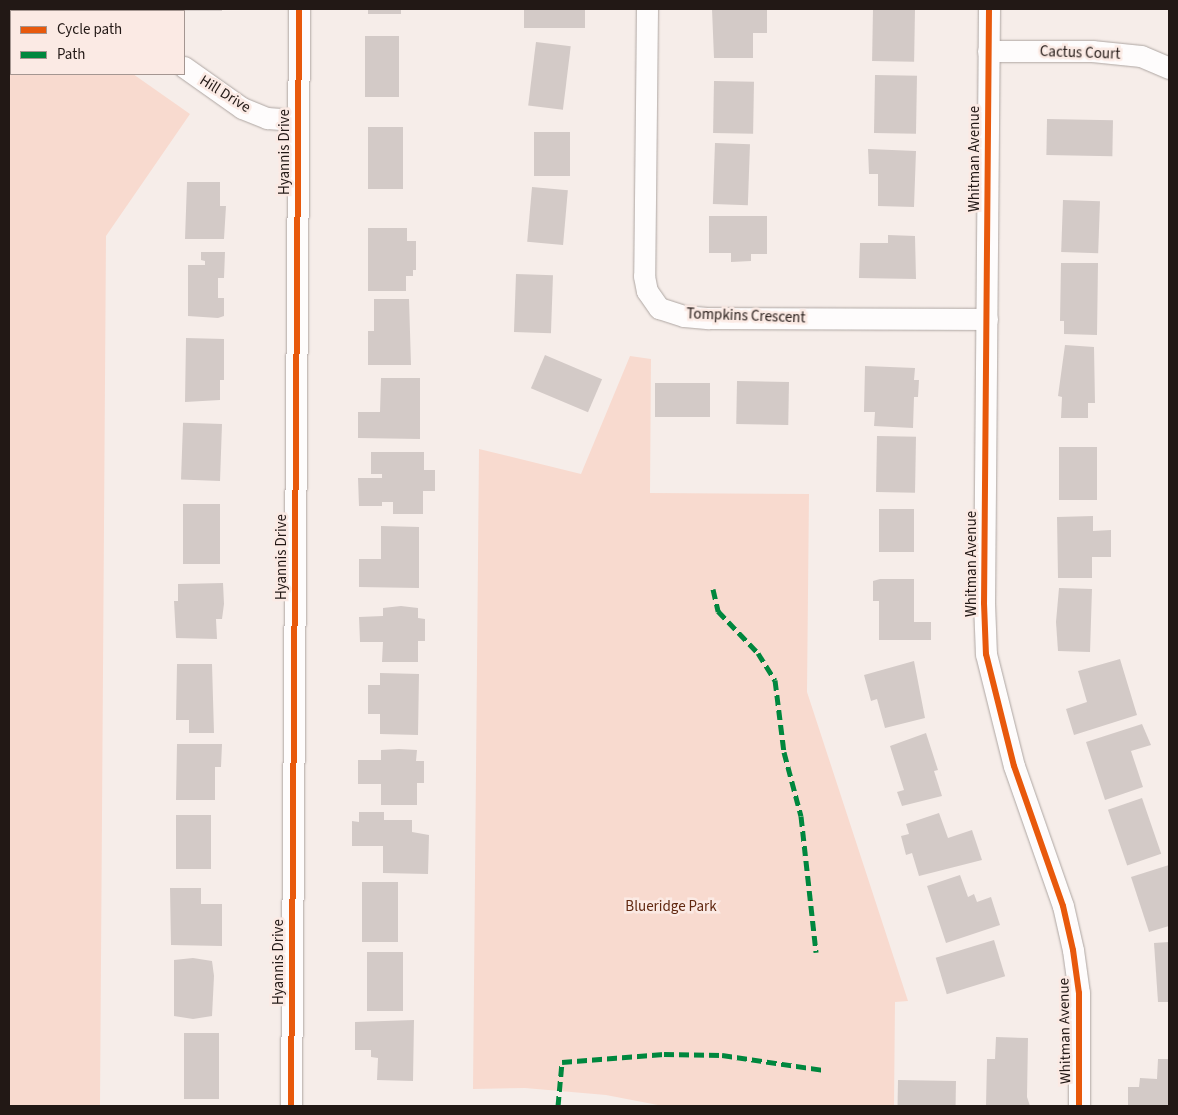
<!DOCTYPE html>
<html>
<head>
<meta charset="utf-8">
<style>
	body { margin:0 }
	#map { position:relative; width:1178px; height:1115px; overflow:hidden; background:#f6ede9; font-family:"Source Sans 3",sans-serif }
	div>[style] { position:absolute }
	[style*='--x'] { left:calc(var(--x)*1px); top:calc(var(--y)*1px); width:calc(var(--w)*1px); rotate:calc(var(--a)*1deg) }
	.green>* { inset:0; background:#f8dacf }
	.building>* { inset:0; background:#d3cac7; transform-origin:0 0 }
	.roads { filter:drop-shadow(0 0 1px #aea6a2) drop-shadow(0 0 1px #aea6a2) }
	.minor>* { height:21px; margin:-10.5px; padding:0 10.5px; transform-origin:10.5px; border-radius:10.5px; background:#fefcfc }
	.quiet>* { height:5px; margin-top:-2.5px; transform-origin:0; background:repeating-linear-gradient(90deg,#00873e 0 10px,transparent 0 15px) }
	.cycleway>* { height:6px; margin:-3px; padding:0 3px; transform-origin:3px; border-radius:3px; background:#e8590c }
	span { translate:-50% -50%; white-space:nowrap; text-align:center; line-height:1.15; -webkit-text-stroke:5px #fbeae4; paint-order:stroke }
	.street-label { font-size:15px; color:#221815 }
	.park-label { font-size:15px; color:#612810 }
	.frame { position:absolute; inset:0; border:10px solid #221815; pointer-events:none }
	.legend { position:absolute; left:10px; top:10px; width:175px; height:65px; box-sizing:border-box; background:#fbeae4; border:1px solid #a49691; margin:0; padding:6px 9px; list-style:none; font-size:15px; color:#221815 }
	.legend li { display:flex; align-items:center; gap:10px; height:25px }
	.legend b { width:25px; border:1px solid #a49691 }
</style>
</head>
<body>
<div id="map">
	<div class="green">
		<div style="clip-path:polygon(9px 9px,46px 11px,11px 11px,11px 74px,133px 74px,190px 114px,106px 236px,100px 1106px,9px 1106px)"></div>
		<div style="clip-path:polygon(630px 356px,651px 359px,650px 493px,809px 494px,807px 692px,908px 1001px,895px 1002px,894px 1106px,663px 1106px,606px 1095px,525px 1088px,473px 1089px,479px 449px,581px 474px)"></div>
	</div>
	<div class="building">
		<div style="left:179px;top:9px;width:43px;height:2px"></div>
		<div style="left:368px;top:9px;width:33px;height:5px"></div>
		<div style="left:524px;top:9px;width:61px;height:19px"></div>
		<div style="clip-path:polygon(712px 9px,767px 9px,767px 33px,753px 33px,753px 58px,714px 58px)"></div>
		<div style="left:873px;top:9px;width:42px;height:52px;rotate:1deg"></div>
		<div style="left:365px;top:36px;width:34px;height:61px"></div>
		<div style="left:536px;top:42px;width:35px;height:64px;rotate:7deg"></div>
		<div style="left:875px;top:75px;width:42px;height:58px;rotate:1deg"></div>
		<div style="left:714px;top:81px;width:40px;height:52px;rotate:1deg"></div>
		<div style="left:1047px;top:119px;width:66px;height:36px;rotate:1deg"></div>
		<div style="left:368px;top:127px;width:35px;height:62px"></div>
		<div style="left:534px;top:132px;width:36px;height:44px"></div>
		<div style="left:715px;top:143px;width:35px;height:61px;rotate:2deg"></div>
		<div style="clip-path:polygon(868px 149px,916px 151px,914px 207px,878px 206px,878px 174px,869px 174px)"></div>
		<div style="clip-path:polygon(187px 182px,220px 182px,220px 206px,226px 206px,224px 239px,185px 239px)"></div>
		<div style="left:532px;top:187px;width:36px;height:55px;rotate:5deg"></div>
		<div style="left:1063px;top:200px;width:37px;height:52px;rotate:2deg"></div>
		<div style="clip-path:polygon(709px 216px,767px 216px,767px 254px,751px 254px,751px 261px,731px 262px,731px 253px,709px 253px)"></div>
		<div style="clip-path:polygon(368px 228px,407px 228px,407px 241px,416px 241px,416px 270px,413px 270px,413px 276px,406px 276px,406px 291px,368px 291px)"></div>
		<div style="clip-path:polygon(888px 235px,915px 236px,916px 279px,859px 278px,860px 243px,888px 243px)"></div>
		<div style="clip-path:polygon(201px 252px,225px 252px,224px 278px,218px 278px,218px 298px,224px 298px,224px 316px,218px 318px,188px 316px,188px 265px,205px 265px,205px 261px,201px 260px)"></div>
		<div style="clip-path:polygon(1061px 263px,1098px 263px,1097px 335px,1064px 334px,1064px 321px,1060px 321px)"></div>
		<div style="left:516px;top:274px;width:37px;height:58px;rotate:2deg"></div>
		<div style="clip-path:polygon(374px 299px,409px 299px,411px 365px,368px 365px,368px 331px,374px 331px)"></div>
		<div style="clip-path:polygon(186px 338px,224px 339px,224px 380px,220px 380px,220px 400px,185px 402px)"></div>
		<div style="clip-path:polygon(1065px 345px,1094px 347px,1095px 403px,1088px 403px,1088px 418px,1061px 418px,1062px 397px,1058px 396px)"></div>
		<div style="left:545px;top:355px;width:62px;height:36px;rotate:23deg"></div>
		<div style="clip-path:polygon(865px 366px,915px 368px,914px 380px,919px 380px,918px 397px,914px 397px,913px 428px,874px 426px,875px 412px,864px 412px)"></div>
		<div style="clip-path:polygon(381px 378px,420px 378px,420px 439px,358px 438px,358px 412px,380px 412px)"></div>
		<div style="left:737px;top:381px;width:52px;height:43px;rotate:1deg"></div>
		<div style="left:655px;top:383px;width:55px;height:34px"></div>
		<div style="left:222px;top:424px;width:57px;height:39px;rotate:92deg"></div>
		<div style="left:877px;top:436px;width:39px;height:56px;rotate:1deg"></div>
		<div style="left:1059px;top:447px;width:38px;height:53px"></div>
		<div style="clip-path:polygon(371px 452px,424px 452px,424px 470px,435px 470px,435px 491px,423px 491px,423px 514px,393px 514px,393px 502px,382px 502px,382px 506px,359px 506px,358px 478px,382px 478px,382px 474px,371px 474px)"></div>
		<div style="left:183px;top:504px;width:37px;height:60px"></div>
		<div style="left:879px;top:509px;width:35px;height:43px"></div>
		<div style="clip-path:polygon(1093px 516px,1093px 531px,1111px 530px,1111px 557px,1092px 557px,1092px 578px,1058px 578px,1057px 517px)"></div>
		<div style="clip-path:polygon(381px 526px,419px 527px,419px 588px,359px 587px,359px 559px,381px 559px)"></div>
		<div style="clip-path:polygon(880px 579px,914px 579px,914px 622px,931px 622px,931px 640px,879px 640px,879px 601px,873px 601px,873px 581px)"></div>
		<div style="clip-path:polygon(223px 583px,224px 604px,222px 619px,216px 619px,217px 639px,176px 638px,174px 601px,178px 601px,178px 584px)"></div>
		<div style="clip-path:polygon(1059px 588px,1092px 589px,1090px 652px,1058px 651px,1056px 622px)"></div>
		<div style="clip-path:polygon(401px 606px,418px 608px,418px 618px,425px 619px,425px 641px,418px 641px,418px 662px,382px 662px,383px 642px,360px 642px,359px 617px,383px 616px,383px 608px)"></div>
		<div style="clip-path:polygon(1120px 659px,1137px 715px,1074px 735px,1066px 709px,1087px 702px,1078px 671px)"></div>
		<div style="clip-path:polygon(914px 661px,925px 718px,885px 728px,877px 699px,871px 701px,864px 675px)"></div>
		<div style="clip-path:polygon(177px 664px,212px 664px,214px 733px,189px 733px,189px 720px,176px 720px)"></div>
		<div style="clip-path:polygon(380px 673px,419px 674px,418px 735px,380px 734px,380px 714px,368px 714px,368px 685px,380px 685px)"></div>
		<div style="clip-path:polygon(1142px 724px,1151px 745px,1131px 751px,1143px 787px,1105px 800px,1086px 742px)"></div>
		<div style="clip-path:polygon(926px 733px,938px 770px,934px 771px,942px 796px,902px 806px,897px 792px,904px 790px,890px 746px)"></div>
		<div style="clip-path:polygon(177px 744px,222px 744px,221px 767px,215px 767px,215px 800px,176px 800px)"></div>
		<div style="clip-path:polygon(399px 749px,417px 750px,416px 761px,424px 761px,424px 783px,417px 783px,417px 805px,381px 805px,381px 784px,358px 784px,358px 760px,381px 760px,381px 750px)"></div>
		<div style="left:1142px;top:798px;width:59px;height:36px;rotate:71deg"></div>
		<div style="clip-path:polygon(359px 812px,384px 812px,384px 820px,412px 820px,412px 832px,429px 835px,428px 874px,383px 873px,383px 846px,352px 846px,352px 821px,359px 822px)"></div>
		<div style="clip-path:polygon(939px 813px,948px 838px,972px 830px,982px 860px,919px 876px,912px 853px,906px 855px,901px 836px,909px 834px,906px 824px)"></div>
		<div style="left:176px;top:815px;width:35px;height:54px"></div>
		<div style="clip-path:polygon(1169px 865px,1169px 926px,1149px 932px,1131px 877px)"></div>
		<div style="clip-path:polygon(960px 875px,968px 897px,974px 894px,977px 902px,991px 897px,1000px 925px,946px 943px,927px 886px)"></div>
		<div style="left:362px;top:882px;width:36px;height:60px"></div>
		<div style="clip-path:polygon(170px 888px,201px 888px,201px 904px,222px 904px,222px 946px,171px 945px)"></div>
		<div style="left:994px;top:940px;width:38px;height:61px;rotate:73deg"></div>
		<div style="clip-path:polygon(1169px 942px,1169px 1002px,1158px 1002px,1154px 943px)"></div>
		<div style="left:367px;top:952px;width:36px;height:59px"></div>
		<div style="clip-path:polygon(193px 958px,212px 961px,214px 976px,212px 1016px,193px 1019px,174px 1016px,174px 960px)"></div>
		<div style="clip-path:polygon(414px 1020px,413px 1081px,377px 1080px,378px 1058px,371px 1057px,371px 1050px,355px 1050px,355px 1022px)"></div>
		<div style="left:184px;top:1033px;width:35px;height:66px"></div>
		<div style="clip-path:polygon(996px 1037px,1028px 1038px,1027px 1097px,1030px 1106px,986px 1106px,987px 1059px,995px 1059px)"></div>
		<div style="clip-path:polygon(1158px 1059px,1169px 1059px,1169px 1106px,1128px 1106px,1128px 1087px,1139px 1087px,1140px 1078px,1157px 1079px)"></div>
		<div style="left:898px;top:1080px;width:58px;height:26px;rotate:1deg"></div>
	</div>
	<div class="roads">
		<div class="minor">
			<div style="--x:100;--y:9;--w:4;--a:27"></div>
			<div style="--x:647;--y:9;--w:267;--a:90.6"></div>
			<div style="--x:644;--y:276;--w:15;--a:79"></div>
			<div style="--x:647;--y:291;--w:21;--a:55"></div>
			<div style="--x:659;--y:308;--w:26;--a:18"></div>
			<div style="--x:684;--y:316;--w:25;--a:5"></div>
			<div style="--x:709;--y:318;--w:278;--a:0.2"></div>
			<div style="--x:989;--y:9;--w:594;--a:90.48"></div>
			<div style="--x:984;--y:603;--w:51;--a:87.8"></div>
			<div style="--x:986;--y:654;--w:115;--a:76"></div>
			<div style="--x:1014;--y:766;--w:148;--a:70.7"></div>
			<div style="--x:1063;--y:906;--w:45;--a:77.2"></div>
			<div style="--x:1073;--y:950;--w:43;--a:82.1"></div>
			<div style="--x:1079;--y:993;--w:113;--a:90"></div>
			<div style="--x:988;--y:51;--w:104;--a:0"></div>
			<div style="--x:1092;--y:51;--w:49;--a:5.8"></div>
			<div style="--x:1141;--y:56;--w:30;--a:23"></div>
			<div style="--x:184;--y:67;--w:71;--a:35.3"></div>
			<div style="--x:242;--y:108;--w:27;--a:22"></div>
			<div style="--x:267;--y:118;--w:31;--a:4"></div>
			<div style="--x:291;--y:1106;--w:1097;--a:-89.58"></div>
		</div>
	</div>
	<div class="quiet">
		<div style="--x:713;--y:589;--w:23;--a:77"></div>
		<div style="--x:718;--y:611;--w:58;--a:46.4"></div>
		<div style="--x:758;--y:653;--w:32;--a:58"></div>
		<div style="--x:775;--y:680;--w:73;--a:82.9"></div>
		<div style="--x:784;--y:752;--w:66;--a:75.1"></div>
		<div style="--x:801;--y:816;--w:137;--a:83.7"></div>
		<div style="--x:558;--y:1106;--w:44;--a:-84.8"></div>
		<div style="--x:562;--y:1062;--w:102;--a:-4.5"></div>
		<div style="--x:664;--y:1054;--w:58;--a:1"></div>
		<div style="--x:722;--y:1055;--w:102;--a:8.4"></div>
	</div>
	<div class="cycleway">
		<div style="--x:989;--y:9;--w:594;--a:90.48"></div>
		<div style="--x:984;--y:603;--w:51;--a:87.8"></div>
		<div style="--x:986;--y:654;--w:115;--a:76"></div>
		<div style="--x:1014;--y:766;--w:148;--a:70.7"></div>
		<div style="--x:1063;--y:906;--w:45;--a:77.2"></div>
		<div style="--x:1073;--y:950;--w:43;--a:82.1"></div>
		<div style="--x:1079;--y:993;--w:113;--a:90"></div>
		<div style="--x:291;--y:1106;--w:1097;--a:-89.58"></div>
	</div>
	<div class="street-label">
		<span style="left:1080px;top:53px;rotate:2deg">Cactus Court</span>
		<span style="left:225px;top:94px;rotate:32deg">Hill Drive</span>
		<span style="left:285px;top:152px;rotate:-90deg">Hyannis Drive</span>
		<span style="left:975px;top:159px;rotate:-90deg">Whitman Avenue</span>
		<span style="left:746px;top:316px;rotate:2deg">Tompkins Crescent</span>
		<span style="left:282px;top:557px;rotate:-90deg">Hyannis Drive</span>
		<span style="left:972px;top:564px;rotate:-90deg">Whitman Avenue</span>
		<span style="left:279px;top:962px;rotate:-90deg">Hyannis Drive</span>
		<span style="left:1065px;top:1031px;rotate:-91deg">Whitman Avenue</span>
	</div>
	<div class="park-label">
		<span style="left:671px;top:907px">Blueridge Park</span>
	</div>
	<div class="frame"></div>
	<ul class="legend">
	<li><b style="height:6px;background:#e8590c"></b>Cycle path</li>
	<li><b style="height:6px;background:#00873e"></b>Path</li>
	</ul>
</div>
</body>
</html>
